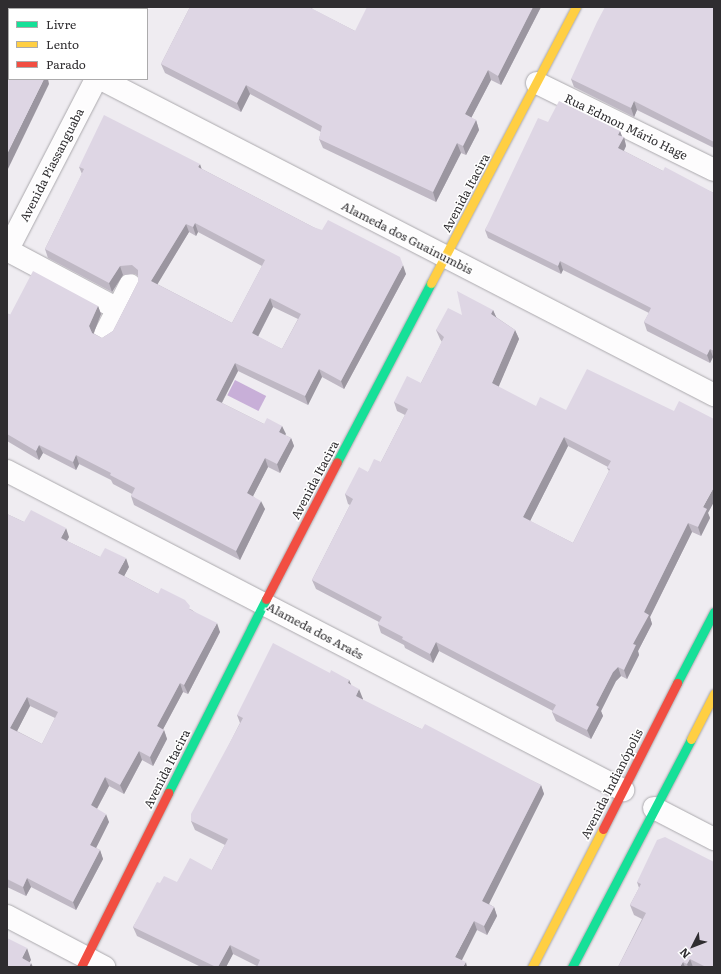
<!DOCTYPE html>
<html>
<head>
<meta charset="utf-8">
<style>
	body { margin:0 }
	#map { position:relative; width:721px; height:974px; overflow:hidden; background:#efecf1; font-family:Literata,serif }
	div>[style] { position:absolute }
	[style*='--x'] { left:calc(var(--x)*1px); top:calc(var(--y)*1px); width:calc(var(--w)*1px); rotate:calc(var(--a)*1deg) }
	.water>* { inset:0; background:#c8afd8; transform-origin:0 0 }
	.roads { filter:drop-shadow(0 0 1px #aba9ad) drop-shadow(0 0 1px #aba9ad) }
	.street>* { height:22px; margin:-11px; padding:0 11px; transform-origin:11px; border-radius:11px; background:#fdfcfd }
	.fast>* { height:9px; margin:-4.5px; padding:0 4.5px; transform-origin:4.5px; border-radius:4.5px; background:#16e098 }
	.slow>* { height:9px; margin:-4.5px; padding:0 4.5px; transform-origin:4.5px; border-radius:4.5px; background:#ffcf43 }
	.jam>* { height:9px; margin:-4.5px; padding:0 4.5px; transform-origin:4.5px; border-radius:4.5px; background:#f24e42 }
	.wall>* { inset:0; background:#bfb8c4; transform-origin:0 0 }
	.shaded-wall>* { inset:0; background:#9b96a0 }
	.building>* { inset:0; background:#ded6e4 }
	span { translate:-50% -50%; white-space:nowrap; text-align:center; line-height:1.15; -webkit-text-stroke:3px #fff; paint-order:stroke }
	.street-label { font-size:12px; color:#2f2d30 }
	.frame { position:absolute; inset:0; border:8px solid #2f2d30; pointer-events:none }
	.legend { position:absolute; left:8px; top:8px; width:140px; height:72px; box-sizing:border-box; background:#fff; border:1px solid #acabac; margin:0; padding:5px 7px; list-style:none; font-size:12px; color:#2f2d30 }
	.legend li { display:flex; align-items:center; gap:8px; height:20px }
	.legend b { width:20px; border:1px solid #acabac }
	.north { position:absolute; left:673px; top:926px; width:40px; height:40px; -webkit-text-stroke:3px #fff; paint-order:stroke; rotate:228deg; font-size:11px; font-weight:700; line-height:16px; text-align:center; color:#2f2d30 }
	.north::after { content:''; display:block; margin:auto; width:14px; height:18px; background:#2f2d30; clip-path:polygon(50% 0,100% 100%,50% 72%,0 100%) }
</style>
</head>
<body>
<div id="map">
	<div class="water">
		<div style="left:235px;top:380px;width:35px;height:17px;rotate:27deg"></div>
	</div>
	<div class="roads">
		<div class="street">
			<div style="--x:131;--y:9;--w:2;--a:-63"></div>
			<div style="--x:7;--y:31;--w:2;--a:27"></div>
			<div style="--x:101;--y:79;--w:690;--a:27.27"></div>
			<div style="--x:537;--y:83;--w:197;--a:26.2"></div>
			<div style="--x:7;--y:250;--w:126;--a:28"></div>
			<div style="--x:7;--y:251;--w:194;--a:-62.6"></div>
			<div style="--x:105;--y:334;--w:55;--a:-63"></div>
			<div style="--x:7;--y:471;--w:694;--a:27.38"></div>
			<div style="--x:654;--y:808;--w:68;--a:27.3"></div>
			<div style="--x:7;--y:916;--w:110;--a:27.7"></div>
		</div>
		<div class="fast">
			<div style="--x:337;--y:462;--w:202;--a:-62.3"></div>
			<div style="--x:677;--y:683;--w:80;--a:-62.5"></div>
			<div style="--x:168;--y:793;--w:217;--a:-63.2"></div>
			<div style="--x:572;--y:967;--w:257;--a:-62.4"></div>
		</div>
		<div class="slow">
			<div style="--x:431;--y:283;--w:312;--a:-62.3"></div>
			<div style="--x:691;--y:739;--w:51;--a:-62.9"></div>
			<div style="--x:532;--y:967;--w:155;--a:-62.8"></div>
		</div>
		<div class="jam">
			<div style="--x:266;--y:599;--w:154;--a:-62.6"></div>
			<div style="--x:603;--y:829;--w:164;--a:-63.1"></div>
			<div style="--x:81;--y:967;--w:195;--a:-63.4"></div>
		</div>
	</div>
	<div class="wall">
		<div style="left:41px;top:7px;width:54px;height:4px"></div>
		<div style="clip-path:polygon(190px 7px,313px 7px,312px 9px,355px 31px,541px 7px,501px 85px,491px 80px,471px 118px,476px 120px,479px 130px,466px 155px,461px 153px,436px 202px,323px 148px,319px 139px,321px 132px,250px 94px,241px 112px,165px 73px,161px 64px)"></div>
		<div style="clip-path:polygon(714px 7px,714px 148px,637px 110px,634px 117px,574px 87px,571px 79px)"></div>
		<div style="clip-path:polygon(548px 122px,620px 131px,622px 137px,624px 137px,626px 146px,624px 151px,663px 171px,714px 193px,714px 357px,713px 357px,710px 363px,647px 331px,644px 322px,649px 313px,563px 270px,561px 274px,488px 238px,485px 230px)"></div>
		<div style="clip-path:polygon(evenodd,79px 167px,202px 169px,313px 227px,406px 274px,344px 389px,322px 377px,308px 405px,238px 371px,222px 403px,264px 424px,282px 426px,285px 435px,291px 438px,294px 446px,280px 473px,268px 467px,253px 496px,265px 509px,240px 560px,134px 505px,131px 496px,132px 494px,113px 484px,111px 480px,79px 464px,76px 470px,43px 453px,39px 460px,7px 441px,7px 313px,10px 315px,98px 306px,101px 314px,93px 333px,102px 338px,113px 331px,138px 282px,138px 276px,135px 274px,123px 275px,112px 292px,48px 258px,45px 249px,82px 174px,79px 167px,189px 232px,196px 236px,198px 232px,262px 266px,232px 323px,157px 284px,189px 232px,79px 167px,273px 307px,298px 319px,282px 349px,258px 337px,273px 307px)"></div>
		<div style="clip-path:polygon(evenodd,493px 310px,496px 317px,515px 330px,519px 339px,498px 387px,708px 513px,710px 518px,701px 536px,692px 532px,650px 617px,652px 624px,638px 651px,639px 655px,627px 679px,621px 676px,616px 681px,601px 711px,603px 716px,591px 739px,556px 721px,552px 712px,553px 711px,439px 651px,433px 663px,405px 648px,404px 645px,381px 633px,378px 624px,379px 622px,316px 589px,312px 580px,350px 505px,348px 504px,345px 494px,368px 472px,381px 462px,405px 415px,397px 411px,394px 402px,421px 383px,442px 342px,440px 339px,436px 330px,462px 315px,493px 310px,568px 446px,608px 467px,607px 468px,609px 471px,573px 543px,530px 521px,568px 446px)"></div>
		<div style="clip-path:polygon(evenodd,7px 514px,24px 522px,69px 537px,67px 541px,100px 557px,129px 567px,124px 576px,158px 594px,192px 610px,220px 632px,188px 694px,183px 692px,163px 729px,164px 730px,167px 739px,153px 766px,142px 760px,124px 794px,109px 786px,97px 809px,109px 822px,96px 848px,100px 850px,103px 859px,76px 910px,31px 887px,26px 896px,7px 887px,7px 514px,30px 706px,55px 718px,42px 744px,17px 731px,30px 706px)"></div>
		<div style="clip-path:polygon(330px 673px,349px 680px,351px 685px,363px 699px,362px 700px,417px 727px,541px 785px,544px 794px,489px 904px,494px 907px,497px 916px,487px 935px,477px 930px,257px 966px,233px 954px,226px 967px,201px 967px,137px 936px,133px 927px,160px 883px,177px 882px,212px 870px,225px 845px,195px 830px,191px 821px,240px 723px,237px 715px)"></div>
		<div style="clip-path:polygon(714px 862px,714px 967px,618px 967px,642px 919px,634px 915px,630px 905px,639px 888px,637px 882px)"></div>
	</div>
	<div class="shaded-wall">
		<div style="clip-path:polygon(87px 7px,95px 7px,94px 9px,86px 9px)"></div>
		<div style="clip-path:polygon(533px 7px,541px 7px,501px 85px,498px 76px)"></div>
		<div style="clip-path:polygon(488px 70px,491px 80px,468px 124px,465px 114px)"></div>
		<div style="clip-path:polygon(44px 79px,48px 79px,49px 84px,7px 171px,7px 154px)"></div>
		<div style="clip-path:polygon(246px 85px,250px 94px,241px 112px,237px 103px)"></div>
		<div style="clip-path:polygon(634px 101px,637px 110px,634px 117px,631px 108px)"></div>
		<div style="clip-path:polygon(476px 120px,479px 130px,466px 155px,463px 146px)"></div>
		<div style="clip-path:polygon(620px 131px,623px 139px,624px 137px,626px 146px,621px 156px,618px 148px,618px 135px)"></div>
		<div style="clip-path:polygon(457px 143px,461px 153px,436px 202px,433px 192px)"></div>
		<div style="clip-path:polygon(200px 164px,203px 173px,198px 167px)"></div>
		<div style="clip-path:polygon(195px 223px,198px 232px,196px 236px,193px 227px)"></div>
		<div style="clip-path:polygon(186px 224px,189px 232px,154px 290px,151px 281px)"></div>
		<div style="clip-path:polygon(560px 261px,563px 270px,561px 274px,558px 266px)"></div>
		<div style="clip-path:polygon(403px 265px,406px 274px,344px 389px,341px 381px)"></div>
		<div style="clip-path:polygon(120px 266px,123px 275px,112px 292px,109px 283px)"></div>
		<div style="clip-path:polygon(270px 298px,273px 307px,255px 342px,252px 333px)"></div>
		<div style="clip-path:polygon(98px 306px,101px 314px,93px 335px,89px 326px)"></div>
		<div style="clip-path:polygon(493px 310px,497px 319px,491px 314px)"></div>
		<div style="clip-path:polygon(515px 330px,519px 339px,496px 393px,492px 383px)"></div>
		<div style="clip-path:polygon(710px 349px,713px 357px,710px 363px,707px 355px)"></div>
		<div style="clip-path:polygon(235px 363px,238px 371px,219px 408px,216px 400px)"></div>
		<div style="clip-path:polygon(319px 369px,322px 377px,308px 405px,305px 396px)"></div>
		<div style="clip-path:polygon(282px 426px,286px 434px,282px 440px,279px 432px)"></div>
		<div style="clip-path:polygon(564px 437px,568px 446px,527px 527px,523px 517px)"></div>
		<div style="clip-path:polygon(291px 438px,294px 446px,280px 473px,277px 464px)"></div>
		<div style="clip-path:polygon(39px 445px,43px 453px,39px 460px,36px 451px)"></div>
		<div style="clip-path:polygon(76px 455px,79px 464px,76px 470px,73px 462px)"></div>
		<div style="clip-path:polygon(265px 458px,268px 467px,250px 502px,247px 493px)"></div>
		<div style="clip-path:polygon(714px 487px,714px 502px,708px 513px,710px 518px,701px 536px,698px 527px,703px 507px)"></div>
		<div style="clip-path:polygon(261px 501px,265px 509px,240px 560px,236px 551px)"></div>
		<div style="clip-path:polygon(688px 523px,692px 532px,650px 617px,652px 624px,638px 651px,639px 655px,627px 679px,624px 670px,633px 644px,644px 612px)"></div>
		<div style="clip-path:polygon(66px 528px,69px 537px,64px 546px,61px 538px)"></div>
		<div style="clip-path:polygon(126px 558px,129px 567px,121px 582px,118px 573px)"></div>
		<div style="clip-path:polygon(217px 623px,220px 632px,188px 694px,184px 685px)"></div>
		<div style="clip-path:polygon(436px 642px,439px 651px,433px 663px,430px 654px)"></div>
		<div style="clip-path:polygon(618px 667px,621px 676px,616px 681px,601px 711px,603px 716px,591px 739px,587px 730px,596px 705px,613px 672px)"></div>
		<div style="clip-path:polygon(349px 680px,353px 689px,348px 683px)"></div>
		<div style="clip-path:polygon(180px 683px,183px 692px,160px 735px,157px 726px)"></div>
		<div style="clip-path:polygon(359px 689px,363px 699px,359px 706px,356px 696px)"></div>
		<div style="clip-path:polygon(27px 697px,30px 706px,14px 737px,10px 728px)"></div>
		<div style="clip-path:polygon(164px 730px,167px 739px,153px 766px,150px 757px)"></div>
		<div style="clip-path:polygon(139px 751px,142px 760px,124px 794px,120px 785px)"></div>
		<div style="clip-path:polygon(105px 777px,109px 786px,94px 814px,91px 805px)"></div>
		<div style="clip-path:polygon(541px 785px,544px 794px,486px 910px,482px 901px)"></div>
		<div style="clip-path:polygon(106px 814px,109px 822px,93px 854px,90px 845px)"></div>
		<div style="clip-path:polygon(100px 850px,103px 859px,76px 910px,73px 902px)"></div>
		<div style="clip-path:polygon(27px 878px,31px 887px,26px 896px,23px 887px)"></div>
		<div style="clip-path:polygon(494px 907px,497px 916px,487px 935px,484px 926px)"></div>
		<div style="clip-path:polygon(474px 921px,477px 930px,459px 966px,455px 957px)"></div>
		<div style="clip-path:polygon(230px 945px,233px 954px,226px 967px,218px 967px)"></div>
		<div style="clip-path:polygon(27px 948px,31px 960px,27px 967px,22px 958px)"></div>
		<div style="clip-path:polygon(690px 959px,693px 967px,688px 967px,687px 964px)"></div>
		<div style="clip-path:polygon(466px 962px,467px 967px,463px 967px)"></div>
		<div style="clip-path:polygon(683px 962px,685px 967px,680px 967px)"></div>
		<div style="clip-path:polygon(31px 963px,33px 967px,29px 967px)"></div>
	</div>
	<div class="building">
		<div style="clip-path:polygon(56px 7px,87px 7px,86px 9px,60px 9px)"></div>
		<div style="clip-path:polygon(190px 7px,309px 7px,355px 31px,367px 7px,533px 7px,498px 76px,488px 70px,465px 114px,476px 120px,463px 146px,457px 143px,433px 192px,319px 139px,322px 126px,246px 85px,237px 103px,161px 64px)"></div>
		<div style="clip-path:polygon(605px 7px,714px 7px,714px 142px,634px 101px,631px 108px,571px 79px,597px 22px)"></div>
		<div style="clip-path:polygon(7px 55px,9px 56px,9px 79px,44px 79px,7px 154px)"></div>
		<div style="clip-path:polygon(559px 101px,620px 131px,618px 135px,624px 137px,618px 148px,663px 171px,665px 167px,714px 193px,714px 351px,710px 349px,707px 355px,644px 322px,651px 308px,560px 261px,558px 266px,485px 230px,538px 118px,548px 122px)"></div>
		<div style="clip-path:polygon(evenodd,104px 115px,200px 164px,198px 167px,313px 227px,322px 230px,328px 220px,400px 257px,403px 265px,341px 381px,319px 369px,305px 396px,235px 363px,216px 400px,264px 424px,267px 418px,282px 426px,279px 432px,291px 438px,277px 464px,265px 458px,247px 493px,261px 501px,236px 551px,131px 496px,135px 488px,110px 475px,111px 473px,76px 455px,73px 462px,39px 445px,36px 451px,7px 434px,7px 313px,10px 315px,33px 271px,98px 306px,89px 326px,92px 333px,102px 338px,113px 331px,138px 282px,138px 270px,132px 265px,120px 266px,109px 283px,45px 249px,84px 169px,79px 167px,104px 115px,195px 223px,265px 260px,232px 323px,151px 281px,186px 224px,193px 227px,195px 223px,104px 115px,270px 298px,301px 314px,282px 349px,252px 333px,270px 298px)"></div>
		<div style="clip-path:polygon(evenodd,457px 291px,493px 310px,491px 314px,515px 330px,492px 383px,536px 406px,540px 397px,566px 410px,587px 369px,674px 411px,679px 401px,714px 419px,714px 487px,703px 507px,707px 509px,698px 527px,688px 523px,644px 612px,649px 615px,633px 644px,636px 645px,624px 670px,618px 667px,613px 672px,596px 705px,599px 707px,587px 730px,552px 712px,556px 705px,436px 642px,430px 654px,402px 639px,403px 637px,378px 624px,382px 617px,312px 580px,353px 499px,345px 494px,359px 467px,368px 472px,374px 459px,381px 462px,408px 409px,394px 402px,407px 376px,421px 383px,444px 337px,436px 330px,448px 308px,462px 315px,457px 291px,564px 437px,611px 461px,607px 468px,610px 469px,573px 543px,523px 517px,564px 437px)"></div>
		<div style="clip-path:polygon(evenodd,31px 510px,66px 528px,61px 538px,100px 557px,105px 548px,126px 558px,118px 573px,158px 594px,161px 588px,185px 600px,190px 606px,189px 609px,217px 623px,184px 685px,180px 683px,157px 726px,164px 730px,150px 757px,139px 751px,120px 785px,105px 777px,91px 805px,106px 814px,90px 845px,100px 850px,73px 902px,27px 878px,23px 887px,7px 879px,7px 514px,24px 522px,31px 510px,27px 697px,58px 712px,42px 744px,10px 728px,27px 697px)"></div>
		<div style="clip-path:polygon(273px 643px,330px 673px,331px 670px,349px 680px,348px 683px,359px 689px,356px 696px,417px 727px,422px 729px,425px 724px,541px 785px,482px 901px,494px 907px,484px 926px,474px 921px,455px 957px,466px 962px,463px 967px,257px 967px,260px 960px,230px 945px,218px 967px,216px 967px,133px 927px,157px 882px,160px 883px,164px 876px,177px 882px,190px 858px,212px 870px,228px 839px,191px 821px,191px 814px,243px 718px,237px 715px)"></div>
		<div style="clip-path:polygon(665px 837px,714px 862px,714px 967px,706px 967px,690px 959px,687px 964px,683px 962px,680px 967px,618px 967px,646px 913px,630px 905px,641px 884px,637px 882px,657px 840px)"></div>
		<div style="clip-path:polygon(7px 938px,27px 948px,22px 958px,31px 963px,29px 967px,7px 967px)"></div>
	</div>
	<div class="street-label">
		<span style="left:626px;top:127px;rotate:26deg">Rua Edmon Mário Hage</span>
		<span style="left:52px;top:165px;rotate:-63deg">Avenida Piassanguaba</span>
		<span style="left:466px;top:193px;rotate:-62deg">Avenida Itacira</span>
		<span style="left:407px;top:238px;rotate:27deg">Alameda dos Guainumbis</span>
		<span style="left:315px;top:480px;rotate:-62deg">Avenida Itacira</span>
		<span style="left:315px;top:631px;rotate:28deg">Alameda dos Araês</span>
		<span style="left:167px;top:769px;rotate:-63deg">Avenida Itacira</span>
		<span style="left:612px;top:784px;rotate:-63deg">Avenida Indianópolis</span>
	</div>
	<div class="frame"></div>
	<ul class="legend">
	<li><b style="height:5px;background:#16e098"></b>Livre</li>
	<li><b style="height:5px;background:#ffcf43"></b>Lento</li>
	<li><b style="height:5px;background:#f24e42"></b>Parado</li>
	</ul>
	<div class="north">N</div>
</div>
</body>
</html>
